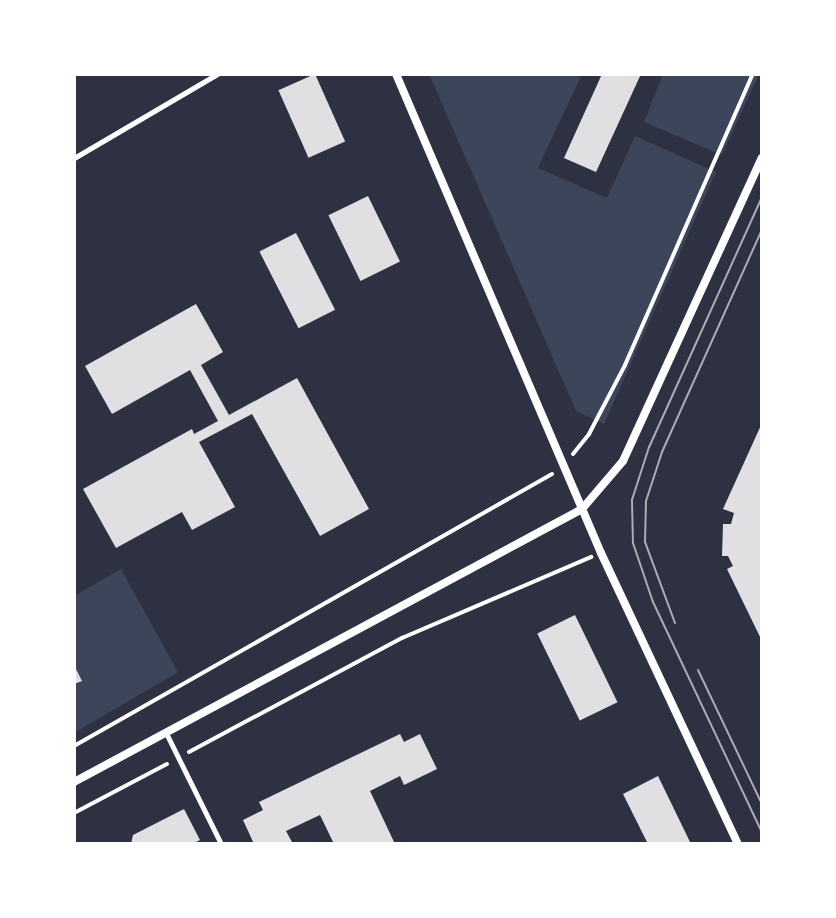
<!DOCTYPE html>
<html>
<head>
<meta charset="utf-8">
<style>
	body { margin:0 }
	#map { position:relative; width:836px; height:918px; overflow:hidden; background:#2d3142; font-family:Helvetica,sans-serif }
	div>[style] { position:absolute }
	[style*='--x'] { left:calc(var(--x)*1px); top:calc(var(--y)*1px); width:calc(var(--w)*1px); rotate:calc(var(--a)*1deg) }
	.green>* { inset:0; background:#3c4559 }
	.building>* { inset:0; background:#e0e0e3; transform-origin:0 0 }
	.path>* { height:4px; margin:-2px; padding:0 2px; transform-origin:2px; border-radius:2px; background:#fff }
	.service>* { height:5px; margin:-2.5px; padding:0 2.5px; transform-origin:2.5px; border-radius:2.5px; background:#fff }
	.minor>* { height:8px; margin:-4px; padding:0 4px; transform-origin:4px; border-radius:4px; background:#fff }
	.tram>* { height:2px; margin:-1px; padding:0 1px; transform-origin:1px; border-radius:1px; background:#abadb3 }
	span { translate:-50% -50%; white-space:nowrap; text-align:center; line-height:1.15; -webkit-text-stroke:6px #fff; paint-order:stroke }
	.frame { position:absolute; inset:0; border:76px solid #fff; pointer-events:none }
</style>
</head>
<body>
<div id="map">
	<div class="green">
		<div style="clip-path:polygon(429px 74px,582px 74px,538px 168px,607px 198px,635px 136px,716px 172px,604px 424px,576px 411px)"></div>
		<div style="clip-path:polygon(663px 74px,759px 74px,722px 155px,644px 122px)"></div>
		<div style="clip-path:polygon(121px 569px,178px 672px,74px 733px,74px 596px)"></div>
	</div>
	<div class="building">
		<div style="left:315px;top:74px;width:74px;height:40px;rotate:66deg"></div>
		<div style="clip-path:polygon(602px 74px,641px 74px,596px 172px,564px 158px)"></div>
		<div style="left:368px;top:196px;width:73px;height:44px;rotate:64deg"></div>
		<div style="left:296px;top:233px;width:86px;height:41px;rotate:63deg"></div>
		<div style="clip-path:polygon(196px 304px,223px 352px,201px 365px,229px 415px,297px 378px,369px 509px,320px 536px,252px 414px,199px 442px,235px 507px,192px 530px,182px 512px,116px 548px,83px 489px,192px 429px,194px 434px,218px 421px,190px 370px,112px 414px,85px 366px)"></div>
		<div style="clip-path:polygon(762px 423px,761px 524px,762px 641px,727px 569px,733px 566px,728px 556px,722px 556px,723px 524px,731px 524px,734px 513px,723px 509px)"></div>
		<div style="left:575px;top:615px;width:97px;height:42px;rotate:64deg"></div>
		<div style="clip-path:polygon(74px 665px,82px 681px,74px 684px)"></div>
		<div style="clip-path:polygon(400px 734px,404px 742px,420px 734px,437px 769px,404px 785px,400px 776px,370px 791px,395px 844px,334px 844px,320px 815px,286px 831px,292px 842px,289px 844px,254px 844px,243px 820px,263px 810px,259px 802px)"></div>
		<div style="clip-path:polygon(658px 776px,691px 844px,648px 844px,623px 794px)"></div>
		<div style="clip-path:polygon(184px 809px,200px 840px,192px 844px,131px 844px,133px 835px)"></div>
	</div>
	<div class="path">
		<div style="--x:573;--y:454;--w:26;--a:-51"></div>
		<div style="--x:589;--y:434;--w:78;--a:-62.4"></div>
		<div style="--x:625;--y:365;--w:318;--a:-66.3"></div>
		<div style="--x:74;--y:746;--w:550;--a:-29.64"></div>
		<div style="--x:189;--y:752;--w:242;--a:-28.2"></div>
		<div style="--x:402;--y:638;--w:206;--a:-23.2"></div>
		<div style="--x:74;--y:813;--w:105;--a:-27.8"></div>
	</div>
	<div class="service">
		<div style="--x:74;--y:158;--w:166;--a:-30.4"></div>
		<div style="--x:166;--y:733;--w:124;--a:63.6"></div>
	</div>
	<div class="minor">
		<div style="--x:396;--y:74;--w:521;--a:66.83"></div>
		<div style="--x:601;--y:553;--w:322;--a:64.8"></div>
		<div style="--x:74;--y:782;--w:577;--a:-28.25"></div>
		<div style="--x:582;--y:509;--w:63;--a:-49.5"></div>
		<div style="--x:623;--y:461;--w:333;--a:-65.4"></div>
	</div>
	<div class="tram">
		<div style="--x:762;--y:197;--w:274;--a:114.3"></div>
		<div style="--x:649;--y:447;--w:56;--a:107.8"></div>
		<div style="--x:632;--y:500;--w:43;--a:88.7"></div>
		<div style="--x:633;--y:543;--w:62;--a:71.3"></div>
		<div style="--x:653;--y:602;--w:255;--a:64.7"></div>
		<div style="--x:675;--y:623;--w:86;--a:-110.3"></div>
		<div style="--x:645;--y:542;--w:41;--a:-88.6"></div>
		<div style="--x:646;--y:501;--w:52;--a:-71.9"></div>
		<div style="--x:662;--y:452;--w:243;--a:-65.8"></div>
		<div style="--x:698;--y:670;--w:148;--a:64.5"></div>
	</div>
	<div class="frame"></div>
</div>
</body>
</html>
